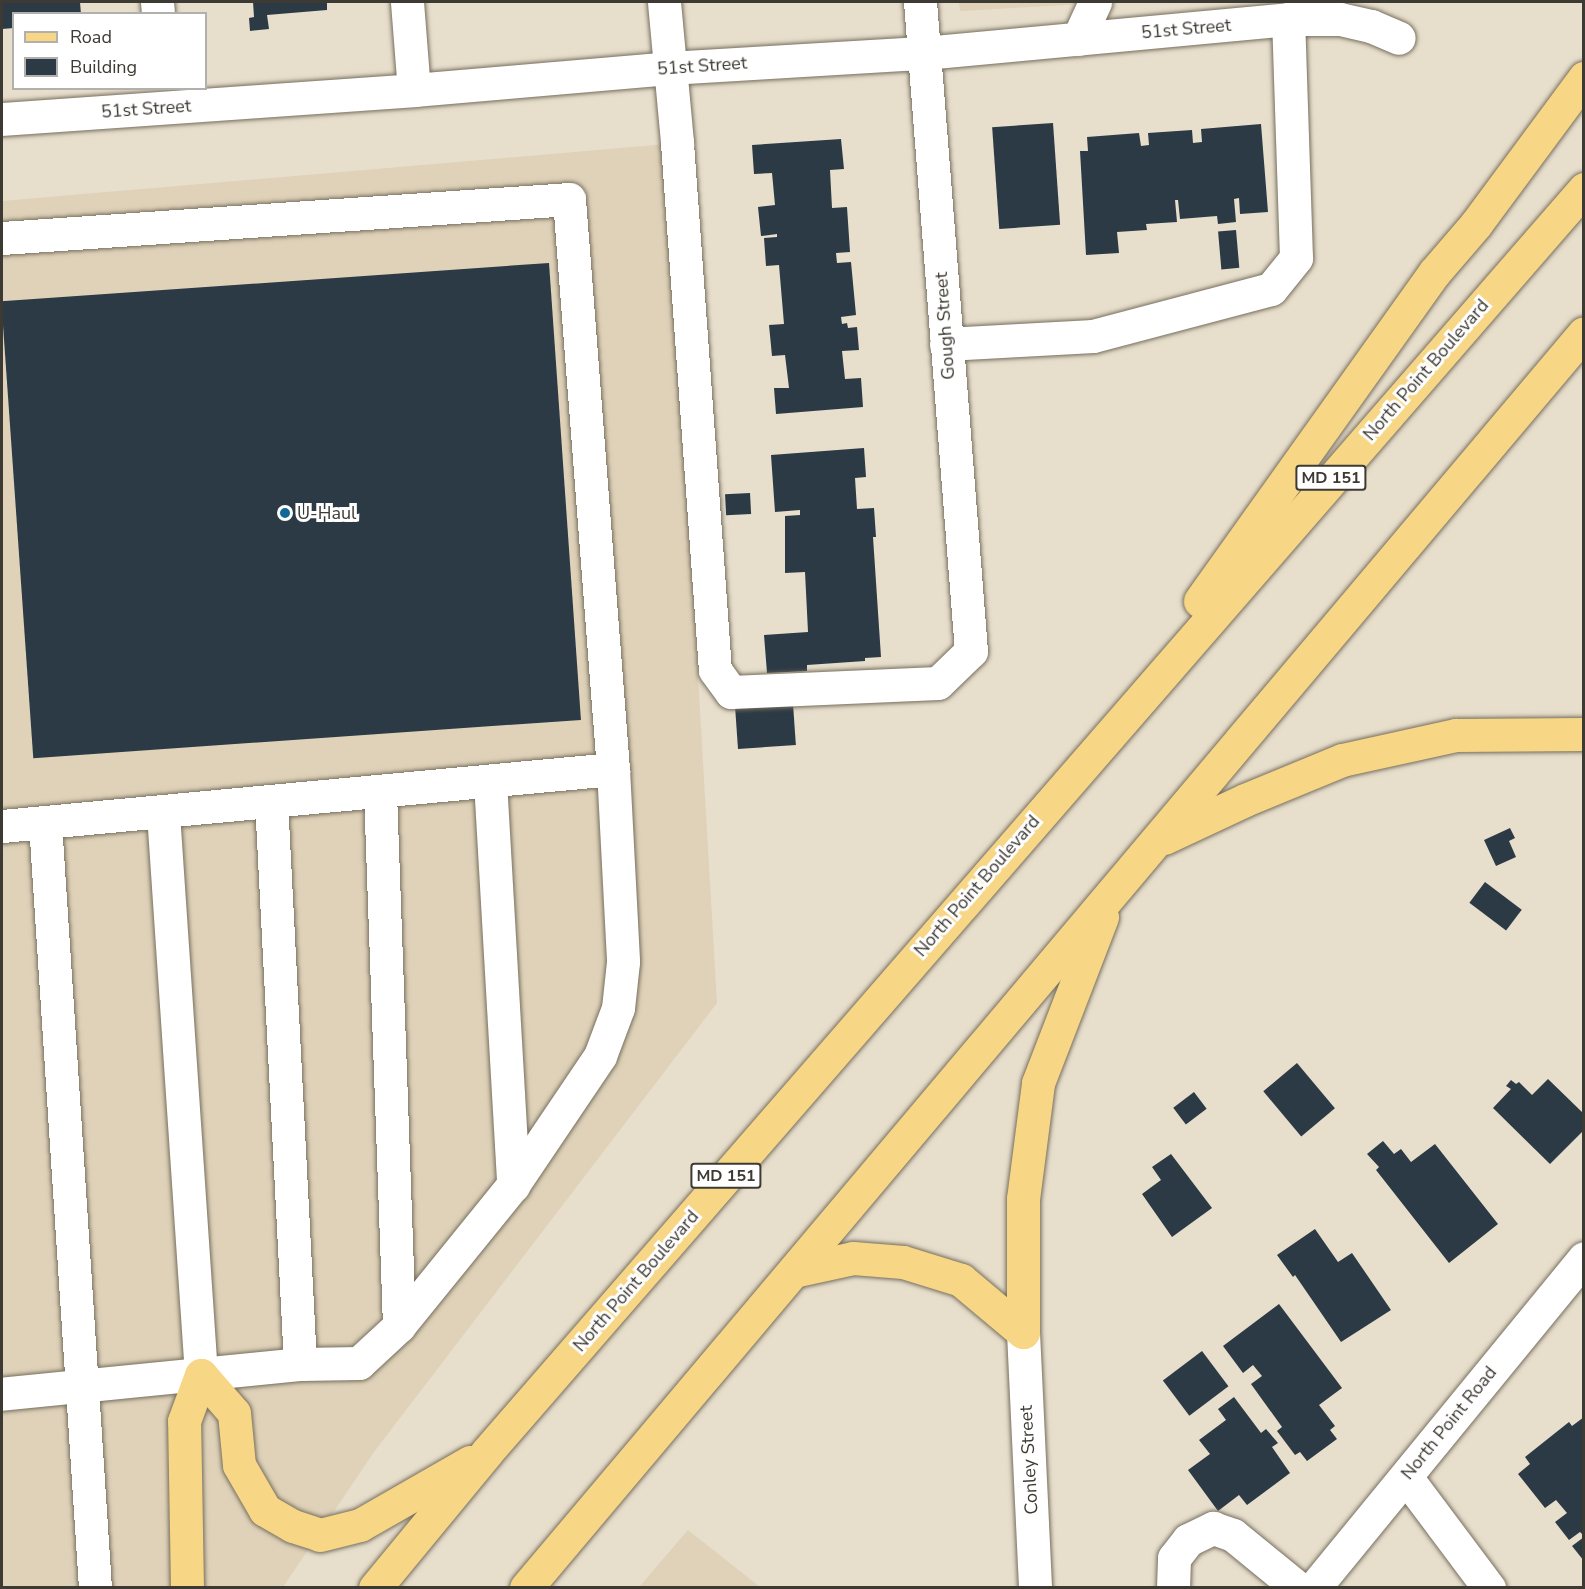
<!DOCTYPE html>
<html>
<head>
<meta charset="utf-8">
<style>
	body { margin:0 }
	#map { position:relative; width:1585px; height:1589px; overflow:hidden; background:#e7decc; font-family:"Nunito Sans",sans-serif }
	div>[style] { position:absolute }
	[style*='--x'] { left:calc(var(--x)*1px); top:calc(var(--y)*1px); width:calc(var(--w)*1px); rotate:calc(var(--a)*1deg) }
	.built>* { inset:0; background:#dfd2b9 }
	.building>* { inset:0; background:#2c3a45; transform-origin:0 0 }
	.roads { filter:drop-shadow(0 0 2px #776f5e) drop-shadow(0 0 2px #776f5e) }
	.minor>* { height:33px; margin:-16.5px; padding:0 16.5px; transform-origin:16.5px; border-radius:16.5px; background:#fff }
	.major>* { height:33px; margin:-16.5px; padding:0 16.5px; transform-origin:16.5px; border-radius:16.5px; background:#f7d685 }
	.dots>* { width:16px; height:16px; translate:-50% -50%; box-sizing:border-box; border:3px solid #fff; border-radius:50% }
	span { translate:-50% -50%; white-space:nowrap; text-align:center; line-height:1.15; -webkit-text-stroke:6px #fff; paint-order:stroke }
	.shield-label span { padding:2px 4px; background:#fff; border:2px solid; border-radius:4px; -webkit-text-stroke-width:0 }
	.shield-label { font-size:16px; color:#3d3a33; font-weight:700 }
	.street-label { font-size:18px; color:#3d3a33 }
	.poi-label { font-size:18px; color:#3d3a33 }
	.left { translate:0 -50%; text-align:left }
	.frame { position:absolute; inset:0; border:3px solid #3d3a33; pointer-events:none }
	.legend { position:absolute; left:12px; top:12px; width:195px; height:78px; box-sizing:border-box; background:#fff; border:2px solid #b1b0ad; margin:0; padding:8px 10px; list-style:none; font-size:18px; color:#3d3a33 }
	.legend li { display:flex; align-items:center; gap:12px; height:30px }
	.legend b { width:30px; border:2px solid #b1b0ad }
</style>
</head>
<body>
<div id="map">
	<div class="built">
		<div style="clip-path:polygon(959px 2px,1121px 2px,960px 11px)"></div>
		<div style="clip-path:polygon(667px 144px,717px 1003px,374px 1452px,283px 1587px,2px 1588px,2px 201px)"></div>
		<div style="clip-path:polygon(688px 1530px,760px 1587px,639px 1587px)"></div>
	</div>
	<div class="building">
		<div style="clip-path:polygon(2px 2px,80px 2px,81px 14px,14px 14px,14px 28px,2px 29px)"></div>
		<div style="clip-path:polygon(253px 2px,327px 2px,327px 10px,267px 15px,269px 29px,250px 31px,249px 18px,254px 17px)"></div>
		<div style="left:1053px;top:123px;width:102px;height:61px;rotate:86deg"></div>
		<div style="clip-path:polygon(1261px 124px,1268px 212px,1240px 214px,1239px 198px,1234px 199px,1236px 222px,1218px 224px,1217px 216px,1180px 219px,1178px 200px,1175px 200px,1177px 222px,1146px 224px,1147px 230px,1117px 232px,1119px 253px,1086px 255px,1080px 151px,1088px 151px,1087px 137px,1139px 133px,1141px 146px,1149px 145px,1148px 133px,1192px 130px,1193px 143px,1202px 142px,1201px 129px)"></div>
		<div style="clip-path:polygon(841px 139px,844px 169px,830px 170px,832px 208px,847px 207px,850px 252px,836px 253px,837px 263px,851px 262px,856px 315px,841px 317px,842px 324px,847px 323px,848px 328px,857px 327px,859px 350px,842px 351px,845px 379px,861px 378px,863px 407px,776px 414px,774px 388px,789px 388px,785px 355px,772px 356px,769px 325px,784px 324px,779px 265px,766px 266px,764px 238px,777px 237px,777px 234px,761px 236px,758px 207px,775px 205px,772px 173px,754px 174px,752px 145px)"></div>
		<div style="left:1236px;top:230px;width:38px;height:18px;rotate:85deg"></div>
		<div style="left:549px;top:263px;width:458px;height:549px;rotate:86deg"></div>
		<div style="clip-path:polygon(864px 448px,866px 477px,855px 478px,857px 509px,874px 508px,876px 537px,873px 537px,881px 657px,865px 658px,865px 661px,807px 665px,807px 671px,767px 673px,764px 635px,808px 632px,805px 572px,785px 573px,785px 516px,800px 515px,800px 510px,775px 512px,771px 455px)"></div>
		<div style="left:750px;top:493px;width:21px;height:25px;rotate:87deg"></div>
		<div style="left:793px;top:704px;width:41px;height:58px;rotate:86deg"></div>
		<div style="clip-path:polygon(1510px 828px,1515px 838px,1509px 841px,1516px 857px,1496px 866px,1484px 840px)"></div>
		<div style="left:1485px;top:882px;width:46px;height:26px;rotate:37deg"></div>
		<div style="left:1297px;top:1063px;width:59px;height:44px;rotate:50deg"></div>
		<div style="clip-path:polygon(1548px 1079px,1584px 1114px,1584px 1130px,1550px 1164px,1493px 1108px,1511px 1089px,1506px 1086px,1511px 1080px,1516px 1084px,1519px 1082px,1532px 1095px)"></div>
		<div style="left:1194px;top:1092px;width:21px;height:26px;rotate:53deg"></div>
		<div style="clip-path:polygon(1383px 1141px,1394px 1154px,1401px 1149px,1411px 1162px,1435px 1144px,1498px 1224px,1449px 1263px,1376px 1170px,1379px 1167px,1367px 1154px)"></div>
		<div style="clip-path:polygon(1171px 1154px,1212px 1208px,1172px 1237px,1142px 1194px,1161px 1180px,1152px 1167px)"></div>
		<div style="clip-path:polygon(1315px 1229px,1338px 1262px,1352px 1253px,1391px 1310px,1341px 1342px,1295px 1275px,1293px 1277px,1277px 1255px)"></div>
		<div style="clip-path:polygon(1279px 1304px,1342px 1388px,1319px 1405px,1335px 1426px,1330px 1430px,1337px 1439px,1307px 1461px,1300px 1452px,1295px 1455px,1277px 1431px,1282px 1427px,1251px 1384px,1262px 1376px,1253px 1365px,1243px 1373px,1223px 1346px)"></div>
		<div style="left:1202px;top:1351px;width:44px;height:49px;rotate:53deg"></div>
		<div style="clip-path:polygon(1234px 1397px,1261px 1433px,1266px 1429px,1278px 1443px,1272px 1447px,1290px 1473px,1247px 1505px,1239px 1495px,1218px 1511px,1188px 1470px,1210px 1454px,1199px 1440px,1226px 1420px,1218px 1409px)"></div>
		<div style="clip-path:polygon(1584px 1417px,1584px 1536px,1580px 1532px,1569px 1540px,1555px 1522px,1567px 1513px,1556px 1500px,1545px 1508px,1518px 1474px,1530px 1464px,1525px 1457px,1569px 1422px,1572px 1426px)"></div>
		<div style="clip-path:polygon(1584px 1537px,1584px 1561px,1572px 1546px)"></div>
	</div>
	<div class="roads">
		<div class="minor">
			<div style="--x:157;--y:2;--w:12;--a:85"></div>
			<div style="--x:407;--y:2;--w:88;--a:85.5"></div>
			<div style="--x:664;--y:2;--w:142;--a:84.7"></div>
			<div style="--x:677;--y:143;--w:528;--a:85.88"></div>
			<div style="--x:715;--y:670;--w:27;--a:54"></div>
			<div style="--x:731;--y:692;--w:207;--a:-2.5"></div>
			<div style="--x:938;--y:683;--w:46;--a:-44.1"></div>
			<div style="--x:971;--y:651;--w:651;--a:-94.49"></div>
			<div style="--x:1078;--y:39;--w:41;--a:-65.3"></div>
			<div style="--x:2;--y:119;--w:413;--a:-4"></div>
			<div style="--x:414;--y:90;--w:256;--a:-4.9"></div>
			<div style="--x:669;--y:68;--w:255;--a:-3.4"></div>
			<div style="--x:924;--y:53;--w:366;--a:-5.3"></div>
			<div style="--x:1288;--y:19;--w:52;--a:0"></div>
			<div style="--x:1340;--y:19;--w:32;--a:13"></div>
			<div style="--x:1371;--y:26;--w:30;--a:23"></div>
			<div style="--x:2;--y:238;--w:568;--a:-3.93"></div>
			<div style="--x:569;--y:199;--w:572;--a:85.59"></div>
			<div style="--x:613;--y:769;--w:193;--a:87"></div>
			<div style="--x:623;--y:962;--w:46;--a:96.2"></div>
			<div style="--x:618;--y:1008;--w:51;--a:110.6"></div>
			<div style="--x:600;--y:1056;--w:156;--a:124"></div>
			<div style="--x:513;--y:1185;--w:181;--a:129"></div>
			<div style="--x:399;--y:1326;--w:54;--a:137.2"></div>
			<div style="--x:359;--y:1363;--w:59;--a:179"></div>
			<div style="--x:300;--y:1364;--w:300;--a:174.3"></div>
			<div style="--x:946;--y:344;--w:147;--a:-3.1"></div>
			<div style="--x:1093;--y:336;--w:184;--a:-14.8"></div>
			<div style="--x:1271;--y:289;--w:40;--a:-51"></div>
			<div style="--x:1296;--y:258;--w:239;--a:-91.9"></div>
			<div style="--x:490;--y:781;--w:405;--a:86.7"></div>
			<div style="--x:380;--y:792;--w:534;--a:87.96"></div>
			<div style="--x:271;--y:801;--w:564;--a:87.05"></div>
			<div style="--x:163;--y:813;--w:563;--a:86.13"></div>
			<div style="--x:45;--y:823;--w:767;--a:86.26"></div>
			<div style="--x:2;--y:826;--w:614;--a:-5.33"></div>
			<div style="--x:1023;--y:1332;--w:256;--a:87.3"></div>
			<div style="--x:1406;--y:1477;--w:139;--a:53.2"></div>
			<div style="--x:1173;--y:1588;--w:30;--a:-88"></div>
			<div style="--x:1174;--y:1558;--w:23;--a:-52"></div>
			<div style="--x:1188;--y:1540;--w:28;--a:-26"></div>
			<div style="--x:1213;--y:1528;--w:21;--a:19"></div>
			<div style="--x:1233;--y:1535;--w:84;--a:39.2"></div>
			<div style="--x:1314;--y:1588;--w:426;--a:-50.7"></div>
		</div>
		<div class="major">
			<div style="--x:1200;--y:601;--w:403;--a:-54.5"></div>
			<div style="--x:1434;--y:273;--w:65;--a:-49.4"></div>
			<div style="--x:1476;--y:224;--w:182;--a:-53.5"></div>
			<div style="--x:1164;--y:838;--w:89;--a:-25.1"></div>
			<div style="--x:1245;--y:800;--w:105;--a:-22.4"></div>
			<div style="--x:1342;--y:760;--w:117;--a:-12.4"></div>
			<div style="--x:1456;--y:735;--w:128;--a:-0.4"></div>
			<div style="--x:794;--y:1271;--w:60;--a:-12.4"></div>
			<div style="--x:853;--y:1258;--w:50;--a:4.6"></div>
			<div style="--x:903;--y:1262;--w:61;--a:17.2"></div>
			<div style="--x:961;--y:1280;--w:81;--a:40"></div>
			<div style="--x:1023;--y:1332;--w:133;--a:-90"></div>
			<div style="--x:1023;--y:1199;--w:117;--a:-82.6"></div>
			<div style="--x:1038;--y:1083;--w:178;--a:-68.9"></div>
			<div style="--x:187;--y:1588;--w:167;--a:-91"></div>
			<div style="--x:184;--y:1421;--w:49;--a:-69.7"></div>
			<div style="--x:201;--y:1375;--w:50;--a:49"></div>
			<div style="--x:234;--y:1413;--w:52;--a:84.5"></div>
			<div style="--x:239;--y:1465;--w:52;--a:60"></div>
			<div style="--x:265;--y:1510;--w:32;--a:30"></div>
			<div style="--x:293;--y:1526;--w:28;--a:18"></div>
			<div style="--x:320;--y:1535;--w:41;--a:-14"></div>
			<div style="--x:360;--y:1525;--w:127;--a:-29.8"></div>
			<div style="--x:375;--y:1588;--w:176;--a:-50.5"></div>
			<div style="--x:487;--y:1452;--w:1673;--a:-49.02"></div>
			<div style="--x:526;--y:1588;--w:1641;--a:-49.87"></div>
		</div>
	</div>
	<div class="dots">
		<div style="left:285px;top:513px;background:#116999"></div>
	</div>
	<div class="shield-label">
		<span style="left:1331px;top:478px">MD 151</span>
		<span style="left:726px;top:1176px">MD 151</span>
	</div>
	<div class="street-label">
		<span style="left:1186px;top:29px;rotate:-5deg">51st Street</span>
		<span style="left:702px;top:66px;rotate:-4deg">51st Street</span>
		<span style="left:146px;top:109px;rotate:-4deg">51st Street</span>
		<span style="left:945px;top:326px;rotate:-94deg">Gough Street</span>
		<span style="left:1426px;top:370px;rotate:-49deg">North Point Boulevard</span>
		<span style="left:977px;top:886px;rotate:-49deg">North Point Boulevard</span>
		<span style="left:636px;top:1281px;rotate:-49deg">North Point Boulevard</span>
		<span style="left:1449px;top:1423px;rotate:-51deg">North Point Road</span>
		<span style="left:1029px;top:1460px;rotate:-93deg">Conley Street</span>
	</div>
	<div class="poi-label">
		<span class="left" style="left:297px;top:513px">U-Haul</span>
	</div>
	<div class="frame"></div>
	<ul class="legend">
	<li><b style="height:8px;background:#f7d685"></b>Road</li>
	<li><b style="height:16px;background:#2c3a45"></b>Building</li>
	</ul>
</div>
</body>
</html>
